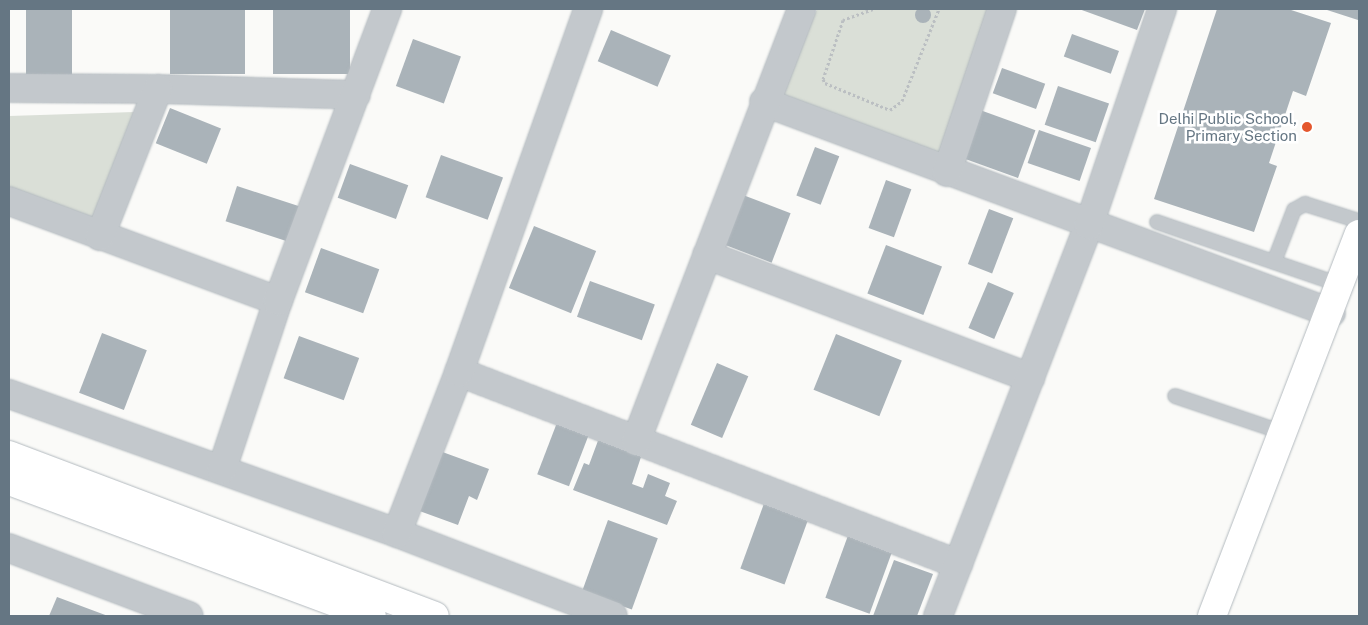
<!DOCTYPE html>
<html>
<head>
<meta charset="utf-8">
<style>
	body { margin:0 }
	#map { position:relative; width:1368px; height:625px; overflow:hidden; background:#fafaf8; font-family:"Public Sans",sans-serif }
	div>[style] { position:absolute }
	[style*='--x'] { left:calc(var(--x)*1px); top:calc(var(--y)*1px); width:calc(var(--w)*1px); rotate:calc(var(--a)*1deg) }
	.green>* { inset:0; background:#dadfd7 }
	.building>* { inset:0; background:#aab3b9; transform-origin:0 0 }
	.round { border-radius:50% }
	.path>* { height:3px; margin-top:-1.5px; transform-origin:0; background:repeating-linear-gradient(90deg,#bbbfc2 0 2.5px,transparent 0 5px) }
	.roads { filter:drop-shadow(0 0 1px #b3babf) drop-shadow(0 0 1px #b3babf) }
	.lane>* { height:14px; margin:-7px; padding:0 7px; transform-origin:7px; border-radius:7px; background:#c3c8cc }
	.street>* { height:28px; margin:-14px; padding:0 14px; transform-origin:14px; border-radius:14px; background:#c3c8cc }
	.secondary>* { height:28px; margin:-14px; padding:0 14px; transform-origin:14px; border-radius:14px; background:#fff }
	.dots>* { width:14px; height:14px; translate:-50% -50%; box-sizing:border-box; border:2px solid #fff; border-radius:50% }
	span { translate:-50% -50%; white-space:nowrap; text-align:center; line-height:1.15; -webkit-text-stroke:5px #fff; paint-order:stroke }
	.poi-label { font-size:15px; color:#657683 }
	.right { translate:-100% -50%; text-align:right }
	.frame { position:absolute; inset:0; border:10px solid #657683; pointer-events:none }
</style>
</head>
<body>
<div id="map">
	<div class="green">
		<div style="clip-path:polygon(817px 9px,988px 9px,938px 160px,776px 98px)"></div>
		<div style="clip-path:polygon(134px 112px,93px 223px,9px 190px,9px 116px)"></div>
	</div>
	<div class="building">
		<div class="round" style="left:915px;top:7px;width:16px;height:16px"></div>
		<div style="left:26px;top:9px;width:46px;height:69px"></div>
		<div style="left:170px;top:9px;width:75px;height:65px"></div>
		<div style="left:273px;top:9px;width:77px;height:65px"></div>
		<div style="clip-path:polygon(1079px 9px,1145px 9px,1137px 30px)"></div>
		<div style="clip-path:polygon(1217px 9px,1288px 9px,1331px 23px,1306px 96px,1293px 91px,1269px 163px,1277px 166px,1254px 232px,1154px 199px)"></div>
		<div style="clip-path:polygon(1324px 9px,1359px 9px,1359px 15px,1358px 20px)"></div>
		<div style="left:611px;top:30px;width:65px;height:34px;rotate:23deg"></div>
		<div style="left:1072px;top:34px;width:50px;height:24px;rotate:20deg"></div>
		<div style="left:413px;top:39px;width:51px;height:50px;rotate:20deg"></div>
		<div style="left:1002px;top:68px;width:46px;height:27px;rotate:20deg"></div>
		<div style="left:1058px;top:86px;width:54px;height:41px;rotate:19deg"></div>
		<div style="left:170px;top:108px;width:55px;height:38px;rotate:22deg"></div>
		<div style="left:980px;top:110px;width:59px;height:51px;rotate:20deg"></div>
		<div style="left:1039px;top:130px;width:55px;height:35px;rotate:19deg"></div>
		<div style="left:815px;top:147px;width:26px;height:52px;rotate:21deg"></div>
		<div style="left:441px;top:155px;width:66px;height:45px;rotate:20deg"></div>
		<div style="left:350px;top:164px;width:62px;height:36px;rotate:20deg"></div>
		<div style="left:886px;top:180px;width:27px;height:51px;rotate:20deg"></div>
		<div style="left:237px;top:186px;width:67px;height:37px;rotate:18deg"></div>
		<div style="left:743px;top:195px;width:51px;height:53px;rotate:21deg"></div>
		<div style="left:989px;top:209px;width:26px;height:59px;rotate:21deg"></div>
		<div style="left:534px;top:226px;width:67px;height:67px;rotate:22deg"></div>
		<div style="left:886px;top:245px;width:60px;height:52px;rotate:21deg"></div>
		<div style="left:321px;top:248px;width:62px;height:47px;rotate:20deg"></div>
		<div style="left:590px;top:281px;width:69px;height:38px;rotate:20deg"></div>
		<div style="left:988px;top:282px;width:28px;height:50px;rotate:23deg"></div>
		<div style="left:102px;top:333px;width:48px;height:64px;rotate:21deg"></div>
		<div style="left:836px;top:334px;width:71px;height:60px;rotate:22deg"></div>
		<div style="left:299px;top:336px;width:64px;height:45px;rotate:20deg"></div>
		<div style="left:717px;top:363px;width:34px;height:67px;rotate:23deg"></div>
		<div style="left:558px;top:420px;width:34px;height:58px;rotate:21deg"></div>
		<div style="clip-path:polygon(599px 438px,642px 454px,632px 484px,643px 488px,648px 474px,670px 483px,665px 496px,677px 501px,667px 525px,573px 490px,584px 463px,589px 465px)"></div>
		<div style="clip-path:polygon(437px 450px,489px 469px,477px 500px,469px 496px,458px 525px,414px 509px)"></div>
		<div style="left:766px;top:498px;width:47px;height:75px;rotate:20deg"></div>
		<div style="left:608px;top:520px;width:53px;height:76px;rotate:20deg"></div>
		<div style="left:850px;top:530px;width:47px;height:72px;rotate:20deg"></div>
		<div style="clip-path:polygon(894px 560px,933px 574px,917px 616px,873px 616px)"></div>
		<div style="clip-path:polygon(57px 597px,108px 616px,49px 616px)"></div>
	</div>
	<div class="path">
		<div style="--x:873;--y:9;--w:32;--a:160"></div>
		<div style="--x:843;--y:20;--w:62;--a:108.7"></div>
		<div style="--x:823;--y:79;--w:4;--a:63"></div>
		<div style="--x:825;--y:83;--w:70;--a:22.6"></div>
		<div style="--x:890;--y:110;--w:15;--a:-37"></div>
		<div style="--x:902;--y:101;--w:99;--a:-68.1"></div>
	</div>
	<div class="roads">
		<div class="lane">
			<div style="--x:1157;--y:222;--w:194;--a:18.9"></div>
			<div style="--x:1274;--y:262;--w:56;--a:-69"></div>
			<div style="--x:1294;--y:210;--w:13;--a:-29"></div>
			<div style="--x:1305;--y:204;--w:57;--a:17.5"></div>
			<div style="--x:1175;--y:396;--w:115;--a:18.7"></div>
		</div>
		<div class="street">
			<div style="--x:9;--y:88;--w:149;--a:0.4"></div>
			<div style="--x:158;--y:89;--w:198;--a:1.7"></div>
			<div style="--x:764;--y:102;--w:605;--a:20.41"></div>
			<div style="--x:947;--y:172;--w:172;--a:-71.4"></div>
			<div style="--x:9;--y:201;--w:287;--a:20.4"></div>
			<div style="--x:100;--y:236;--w:158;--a:-68.5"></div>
			<div style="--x:707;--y:255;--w:346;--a:20.8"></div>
			<div style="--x:459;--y:372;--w:535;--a:21.05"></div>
			<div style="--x:9;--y:394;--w:412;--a:19.7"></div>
			<div style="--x:397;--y:533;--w:231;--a:21"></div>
			<div style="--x:636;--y:441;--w:461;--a:-69"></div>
			<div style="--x:222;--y:469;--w:177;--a:-71.6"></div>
			<div style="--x:278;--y:301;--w:312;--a:-69.5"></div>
			<div style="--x:397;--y:533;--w:173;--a:-68.9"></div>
			<div style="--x:459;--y:372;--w:385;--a:-70.4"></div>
			<div style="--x:9;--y:548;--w:192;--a:20.7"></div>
			<div style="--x:938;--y:616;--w:419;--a:-68.9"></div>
			<div style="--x:1089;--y:225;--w:228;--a:-71.3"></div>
		</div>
		<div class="secondary">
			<div style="--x:9;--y:455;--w:455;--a:20.7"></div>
			<div style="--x:9;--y:481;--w:387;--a:20.4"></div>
			<div style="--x:1212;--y:616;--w:409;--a:-69"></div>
		</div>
	</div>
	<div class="dots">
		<div style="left:1307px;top:127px;background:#e4572e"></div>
	</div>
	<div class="poi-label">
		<span class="right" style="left:1297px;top:127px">Delhi Public School,<br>Primary Section</span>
	</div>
	<div class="frame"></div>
</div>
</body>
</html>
